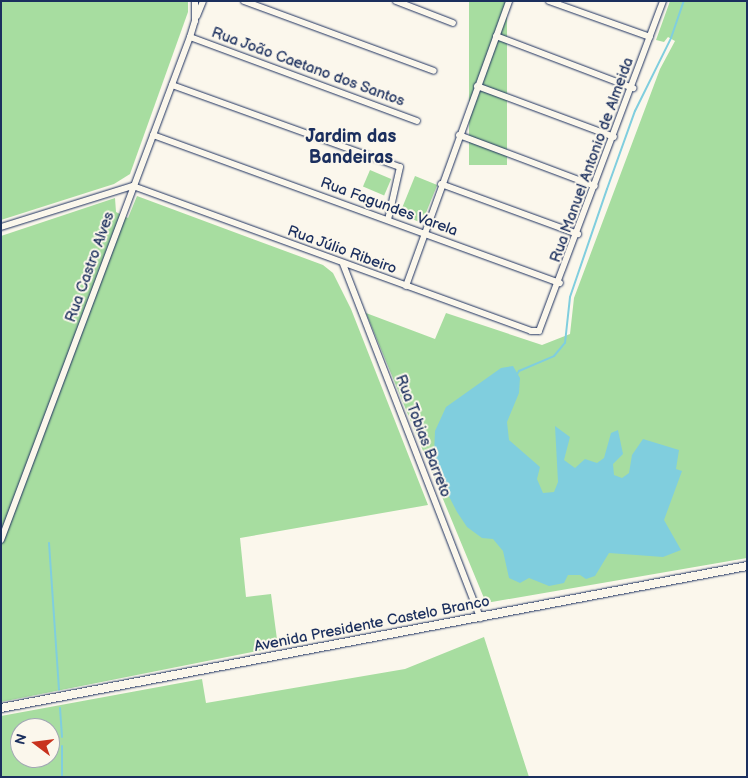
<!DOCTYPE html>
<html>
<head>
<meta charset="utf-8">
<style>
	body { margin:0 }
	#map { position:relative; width:748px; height:778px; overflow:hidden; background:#fbf7ec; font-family:"Balsamiq Sans",sans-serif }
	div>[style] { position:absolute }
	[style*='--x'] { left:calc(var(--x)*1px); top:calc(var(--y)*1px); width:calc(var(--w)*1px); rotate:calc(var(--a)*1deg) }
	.green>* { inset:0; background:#a7dda0; transform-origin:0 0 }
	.water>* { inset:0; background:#80cede }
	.stream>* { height:2px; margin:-1px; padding:0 1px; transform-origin:1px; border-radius:1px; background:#80cede }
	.roads { filter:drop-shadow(0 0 1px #1b2f5e) drop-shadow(0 0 1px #1b2f5e) }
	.minor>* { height:6px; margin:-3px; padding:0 3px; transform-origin:3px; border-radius:3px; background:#fbf7ec }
	.tertiary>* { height:8px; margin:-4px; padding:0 4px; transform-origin:4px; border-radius:4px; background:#fbf7ec }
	span { translate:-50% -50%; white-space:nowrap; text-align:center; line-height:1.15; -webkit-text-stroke:4px #fbf7ec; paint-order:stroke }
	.street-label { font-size:15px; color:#1b2f5e }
	.quarter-label { font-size:18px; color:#1b2f5e; font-weight:700 }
	.frame { position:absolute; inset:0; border:2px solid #1b2f5e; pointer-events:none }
	.north { position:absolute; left:10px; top:718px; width:50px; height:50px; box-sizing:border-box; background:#fbf7ec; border:1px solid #a1a7b3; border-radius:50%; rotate:285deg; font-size:14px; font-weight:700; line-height:20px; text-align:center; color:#1b2f5e }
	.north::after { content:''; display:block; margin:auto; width:18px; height:22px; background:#c8321e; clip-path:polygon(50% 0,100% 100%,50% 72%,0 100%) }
</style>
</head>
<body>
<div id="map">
	<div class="green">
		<div style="clip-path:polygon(1px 1px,188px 1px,188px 12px,130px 174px,114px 184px,1px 220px)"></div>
		<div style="left:469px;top:1px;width:38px;height:164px"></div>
		<div style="clip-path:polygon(670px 1px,747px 1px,747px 558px,486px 603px,366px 313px,435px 339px,446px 313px,542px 345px,570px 334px,574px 298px,660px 69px,675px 41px,668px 37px,664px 42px,656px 40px)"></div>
		<div style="left:370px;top:170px;width:23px;height:18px;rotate:23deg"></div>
		<div style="left:415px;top:176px;width:24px;height:41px;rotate:22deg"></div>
		<div style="clip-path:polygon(137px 196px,323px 265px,333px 273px,351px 309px,428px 505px,240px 538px,246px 597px,271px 594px,278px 647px,1px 702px,1px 236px,115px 198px,116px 212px,128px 218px)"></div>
		<div style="clip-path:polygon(evenodd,484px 637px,529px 777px,1px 777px,1px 716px,202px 679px,206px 703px,405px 669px,484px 637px,20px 728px,50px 728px,50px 758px,20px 758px,20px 728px)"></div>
	</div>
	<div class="water">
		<div style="clip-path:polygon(513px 366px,520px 378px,519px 393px,507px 422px,509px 440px,540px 467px,537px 479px,543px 493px,554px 492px,558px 482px,555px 426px,570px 437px,564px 460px,575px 468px,585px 459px,597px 463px,604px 458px,611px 433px,618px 430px,623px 454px,613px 464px,614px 475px,622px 478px,629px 473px,632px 455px,643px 439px,679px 450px,676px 469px,682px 471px,664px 520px,681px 550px,663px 557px,609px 553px,595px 576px,586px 579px,580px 575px,568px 575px,564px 583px,549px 586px,529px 578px,520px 583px,509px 578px,503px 551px,493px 539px,482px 538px,467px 527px,457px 512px,438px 475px,434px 454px,435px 431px,446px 407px,501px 368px)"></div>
	</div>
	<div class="stream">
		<div style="--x:516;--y:376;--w:6;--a:-59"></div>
		<div style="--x:519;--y:371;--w:38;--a:-23"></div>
		<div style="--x:554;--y:356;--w:17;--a:-50"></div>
		<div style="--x:565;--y:343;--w:46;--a:-83.8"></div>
		<div style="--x:570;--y:297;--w:114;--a:-71.1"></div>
		<div style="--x:607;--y:189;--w:83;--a:-70.3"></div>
		<div style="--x:635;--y:111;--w:81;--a:-63.7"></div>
		<div style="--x:671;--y:38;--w:39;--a:-71"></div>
		<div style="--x:49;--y:543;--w:147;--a:86.1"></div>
		<div style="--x:60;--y:708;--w:29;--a:86"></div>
		<div style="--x:62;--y:746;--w:31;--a:90"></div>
	</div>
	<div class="roads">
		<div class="minor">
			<div style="--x:244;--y:1;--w:202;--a:20.2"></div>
			<div style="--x:396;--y:1;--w:61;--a:21.1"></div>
			<div style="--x:549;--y:1;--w:107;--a:19.6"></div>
			<div style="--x:197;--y:16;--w:16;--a:-68"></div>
			<div style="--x:496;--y:36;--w:147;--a:20.8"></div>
			<div style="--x:190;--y:37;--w:242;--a:20.3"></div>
			<div style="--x:172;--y:85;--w:242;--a:19.8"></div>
			<div style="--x:400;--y:167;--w:54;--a:102.8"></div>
			<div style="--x:477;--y:86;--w:146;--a:20.4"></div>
			<div style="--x:153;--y:135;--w:433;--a:20"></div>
			<div style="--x:459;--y:135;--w:145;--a:20.6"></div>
			<div style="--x:441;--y:184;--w:146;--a:20.1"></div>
			<div style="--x:133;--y:186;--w:424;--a:20"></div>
			<div style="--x:531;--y:331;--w:8;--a:0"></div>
			<div style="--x:539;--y:331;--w:353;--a:-69.4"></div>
			<div style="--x:1;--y:227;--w:138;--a:-17.3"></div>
			<div style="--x:343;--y:264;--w:380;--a:68.8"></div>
			<div style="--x:406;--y:286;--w:303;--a:-70.1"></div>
			<div style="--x:1;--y:540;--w:537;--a:-69.41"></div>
			<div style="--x:190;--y:37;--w:17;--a:-73"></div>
			<div style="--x:195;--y:21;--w:20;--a:-90"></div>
		</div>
		<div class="tertiary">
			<div style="--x:1;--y:708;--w:759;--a:-10.78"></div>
		</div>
	</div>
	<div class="street-label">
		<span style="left:308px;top:67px;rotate:20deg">Rua João Caetano dos Santos</span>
		<span style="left:592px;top:160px;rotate:-70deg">Rua Manuel Antonio de Almeida</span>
		<span style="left:389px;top:207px;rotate:20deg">Rua Fagundes Varela</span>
		<span style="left:342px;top:250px;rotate:20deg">Rua Júlio Ribeiro</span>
		<span style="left:90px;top:267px;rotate:-70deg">Rua Castro Alves</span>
		<span style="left:423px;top:436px;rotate:69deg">Rua Tobias Barreto</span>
		<span style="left:372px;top:624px;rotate:-11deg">Avenida Presidente Castelo Branco</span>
	</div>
	<div class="quarter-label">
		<span style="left:351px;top:148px">Jardim das<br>Bandeiras</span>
	</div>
	<div class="frame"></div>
	<div class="north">N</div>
</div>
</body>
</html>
